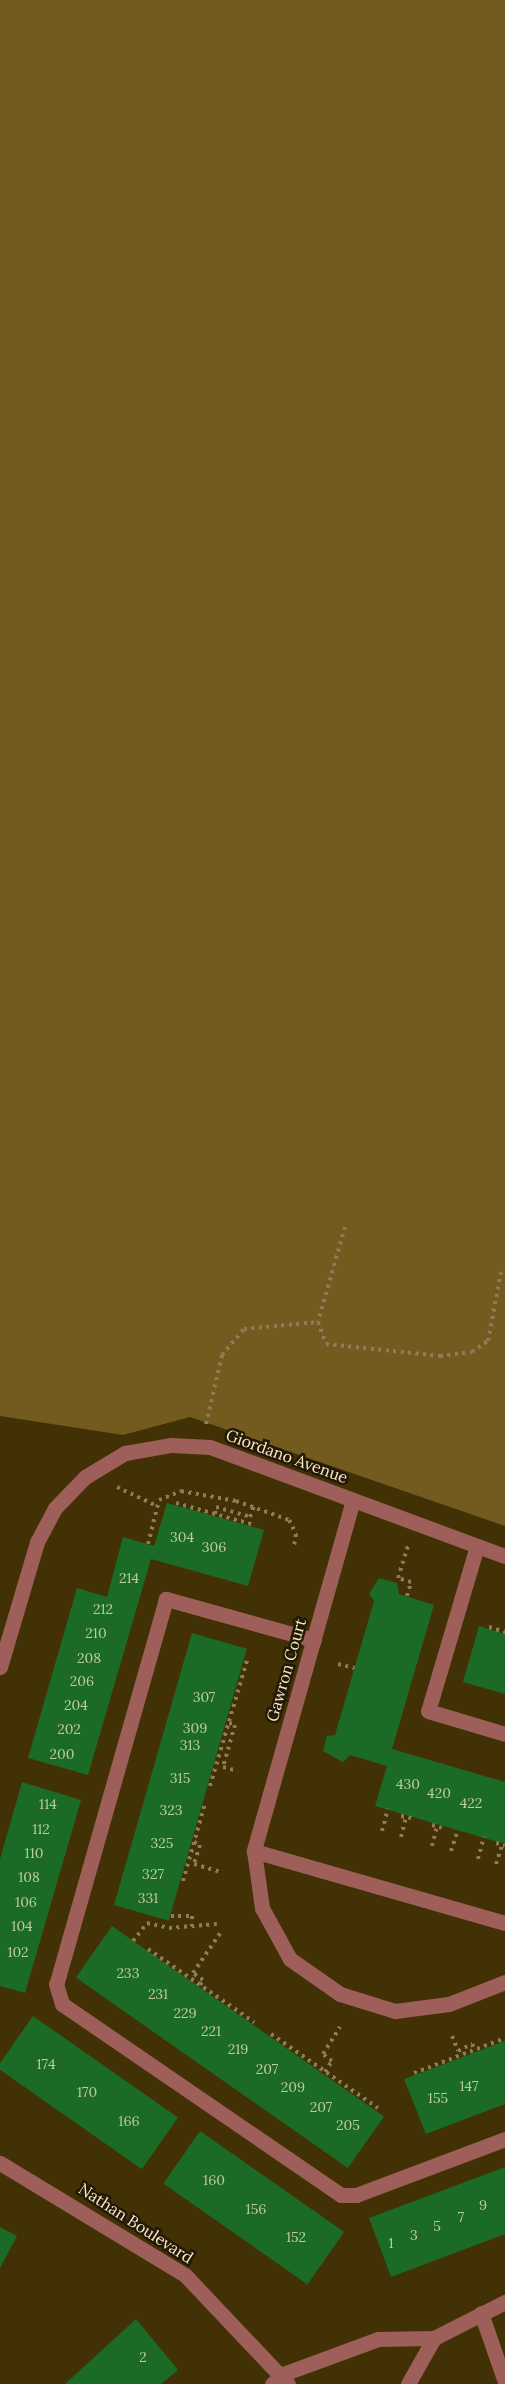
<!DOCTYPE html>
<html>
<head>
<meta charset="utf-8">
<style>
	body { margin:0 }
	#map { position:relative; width:505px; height:2384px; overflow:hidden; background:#423105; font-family:Lora,serif }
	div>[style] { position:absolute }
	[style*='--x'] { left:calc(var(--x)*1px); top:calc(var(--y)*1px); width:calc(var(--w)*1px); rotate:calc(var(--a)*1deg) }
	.green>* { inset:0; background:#735a1f }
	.building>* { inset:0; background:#1b6b26; transform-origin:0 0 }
	.path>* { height:4px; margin-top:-2px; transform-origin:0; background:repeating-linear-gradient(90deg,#8c7c57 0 3px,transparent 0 7.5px) }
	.street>* { height:15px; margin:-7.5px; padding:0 7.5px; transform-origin:7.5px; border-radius:7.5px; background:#9e5e59 }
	span { translate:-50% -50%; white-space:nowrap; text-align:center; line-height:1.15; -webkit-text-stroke:5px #241a04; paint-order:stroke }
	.number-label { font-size:14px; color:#bfc9a3 }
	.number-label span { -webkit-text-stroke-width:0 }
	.street-label { font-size:16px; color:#f6e8cd }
</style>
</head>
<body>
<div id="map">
	<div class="green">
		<div style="clip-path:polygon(0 0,505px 0,505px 1526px,190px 1417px,123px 1435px,0 1416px)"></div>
	</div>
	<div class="building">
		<div style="clip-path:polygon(167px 1503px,264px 1530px,248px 1586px,151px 1559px,88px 1775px,28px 1758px,77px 1588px,107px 1597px,123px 1537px,154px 1546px)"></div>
		<div style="clip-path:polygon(379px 1578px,397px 1583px,399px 1594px,434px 1605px,392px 1749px,505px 1782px,505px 1844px,375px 1806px,387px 1766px,350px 1755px,343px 1762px,323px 1751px,327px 1736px,335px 1735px,374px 1601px,369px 1594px)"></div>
		<div style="clip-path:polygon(479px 1626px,505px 1634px,505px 1694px,463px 1682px)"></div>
		<div style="left:192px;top:1633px;width:57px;height:283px;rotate:16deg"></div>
		<div style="clip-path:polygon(22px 1782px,81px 1800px,25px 1993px,0 1986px,0 1859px)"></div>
		<div style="left:112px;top:1926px;width:332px;height:63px;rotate:35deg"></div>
		<div style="left:33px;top:2016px;width:177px;height:63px;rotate:35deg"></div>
		<div style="clip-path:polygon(505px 2041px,505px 2104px,426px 2134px,404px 2079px)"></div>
		<div style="left:200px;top:2131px;width:176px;height:64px;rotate:35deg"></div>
		<div style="clip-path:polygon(505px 2167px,505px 2234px,391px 2277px,369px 2218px)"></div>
		<div style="clip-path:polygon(0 2227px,17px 2236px,0 2268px)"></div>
		<div style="clip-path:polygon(136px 2319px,178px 2370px,161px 2384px,65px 2384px)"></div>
	</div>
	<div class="path">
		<div style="--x:345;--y:1227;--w:99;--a:105.9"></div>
		<div style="--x:318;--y:1322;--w:23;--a:70"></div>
		<div style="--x:326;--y:1344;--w:115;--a:6"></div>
		<div style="--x:440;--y:1356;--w:32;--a:-7"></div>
		<div style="--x:472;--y:1352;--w:19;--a:-35"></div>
		<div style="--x:488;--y:1341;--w:70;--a:-79.3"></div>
		<div style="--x:206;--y:1424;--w:71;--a:-76.9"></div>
		<div style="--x:222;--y:1355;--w:34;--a:-50"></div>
		<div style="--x:244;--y:1329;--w:74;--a:-5.4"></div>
		<div style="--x:117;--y:1487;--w:44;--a:25.4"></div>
		<div style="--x:176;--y:1503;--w:82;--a:15.6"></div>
		<div style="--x:215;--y:1514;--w:7;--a:-82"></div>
		<div style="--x:216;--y:1507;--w:35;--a:16"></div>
		<div style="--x:250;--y:1517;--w:12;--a:-70"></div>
		<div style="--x:148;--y:1544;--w:45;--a:-76"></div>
		<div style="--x:159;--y:1500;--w:24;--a:-22"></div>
		<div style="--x:181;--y:1491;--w:56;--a:10.3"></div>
		<div style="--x:236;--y:1501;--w:56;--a:19.7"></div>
		<div style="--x:289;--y:1520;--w:16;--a:63"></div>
		<div style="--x:296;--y:1534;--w:12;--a:99"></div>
		<div style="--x:407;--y:1596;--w:15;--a:-74"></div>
		<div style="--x:411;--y:1582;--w:14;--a:-163"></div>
		<div style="--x:398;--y:1578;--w:34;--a:-73"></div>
		<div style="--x:489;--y:1627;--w:17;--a:17"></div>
		<div style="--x:338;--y:1664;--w:17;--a:13"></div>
		<div style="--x:229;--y:1723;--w:6;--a:18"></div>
		<div style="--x:235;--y:1725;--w:44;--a:105.9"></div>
		<div style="--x:223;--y:1767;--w:11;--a:15"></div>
		<div style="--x:210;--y:1786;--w:131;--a:-73.6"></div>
		<div style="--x:401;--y:1816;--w:11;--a:10"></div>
		<div style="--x:432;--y:1825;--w:10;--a:17"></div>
		<div style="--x:382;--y:1831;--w:23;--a:-75"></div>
		<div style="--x:401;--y:1837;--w:21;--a:-76"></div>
		<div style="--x:194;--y:1842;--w:7;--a:27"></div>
		<div style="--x:200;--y:1845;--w:20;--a:108"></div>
		<div style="--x:194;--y:1864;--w:28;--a:17"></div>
		<div style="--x:496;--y:1843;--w:9;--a:18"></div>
		<div style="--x:432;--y:1846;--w:21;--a:-76"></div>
		<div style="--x:451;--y:1851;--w:22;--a:-72"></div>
		<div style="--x:478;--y:1859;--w:23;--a:-75"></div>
		<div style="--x:496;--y:1864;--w:20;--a:-72"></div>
		<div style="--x:183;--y:1881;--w:80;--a:-74.1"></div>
		<div style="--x:171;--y:1916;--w:21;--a:0"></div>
		<div style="--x:192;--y:1916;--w:10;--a:90"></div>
		<div style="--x:133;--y:1941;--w:23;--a:-52"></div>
		<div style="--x:147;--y:1923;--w:23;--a:13"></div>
		<div style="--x:169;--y:1928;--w:48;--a:-4.8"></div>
		<div style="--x:148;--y:1949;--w:129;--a:34.6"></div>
		<div style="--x:200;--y:1985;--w:6;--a:-59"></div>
		<div style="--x:203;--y:1980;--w:12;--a:-145"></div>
		<div style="--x:193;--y:1973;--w:50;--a:-55.7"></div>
		<div style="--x:271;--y:2034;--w:130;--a:34.7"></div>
		<div style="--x:452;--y:2036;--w:16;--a:68"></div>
		<div style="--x:458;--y:2051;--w:16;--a:-27"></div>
		<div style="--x:472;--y:2044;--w:7;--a:63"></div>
		<div style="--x:325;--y:2072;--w:13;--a:-58"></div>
		<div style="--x:332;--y:2061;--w:11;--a:-142"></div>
		<div style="--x:323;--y:2054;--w:32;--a:-58"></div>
		<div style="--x:414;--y:2073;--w:97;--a:-21"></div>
	</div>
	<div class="street">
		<div style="--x:353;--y:1500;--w:365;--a:105.8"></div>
		<div style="--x:254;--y:1851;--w:58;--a:82"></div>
		<div style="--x:262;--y:1908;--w:58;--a:61.2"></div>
		<div style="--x:290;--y:1959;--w:61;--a:35"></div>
		<div style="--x:340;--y:1994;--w:58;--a:17.2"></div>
		<div style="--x:395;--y:2011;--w:54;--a:-7.4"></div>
		<div style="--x:449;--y:2004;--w:60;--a:-21.4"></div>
		<div style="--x:477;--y:1546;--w:172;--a:106.5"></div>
		<div style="--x:428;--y:1711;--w:80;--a:16.6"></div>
		<div style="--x:314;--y:1640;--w:154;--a:-164.5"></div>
		<div style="--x:166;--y:1599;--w:400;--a:105.9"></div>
		<div style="--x:56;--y:1984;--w:21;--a:73"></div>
		<div style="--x:62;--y:2004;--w:338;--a:34.4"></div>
		<div style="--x:341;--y:2195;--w:15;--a:0"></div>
		<div style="--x:356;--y:2195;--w:159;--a:-20.6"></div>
		<div style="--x:0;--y:1667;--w:130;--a:-73.5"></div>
		<div style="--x:37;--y:1542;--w:38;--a:-62"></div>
		<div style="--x:55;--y:1508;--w:43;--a:-45.9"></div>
		<div style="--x:85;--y:1477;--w:47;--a:-31"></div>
		<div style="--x:125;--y:1453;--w:47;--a:-9.9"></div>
		<div style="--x:171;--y:1445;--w:39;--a:3"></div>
		<div style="--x:210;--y:1447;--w:314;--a:20.3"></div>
		<div style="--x:254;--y:1851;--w:261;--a:16"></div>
		<div style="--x:0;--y:2163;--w:216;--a:31.2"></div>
		<div style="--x:185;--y:2275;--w:150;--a:46.6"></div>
		<div style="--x:481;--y:2313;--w:73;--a:70.8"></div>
		<div style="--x:434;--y:2338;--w:80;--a:-26.9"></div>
		<div style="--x:272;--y:2384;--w:15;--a:-42"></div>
		<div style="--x:283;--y:2374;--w:101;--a:-20.2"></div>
		<div style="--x:378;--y:2339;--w:56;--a:-1"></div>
		<div style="--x:434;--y:2338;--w:53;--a:119.5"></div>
	</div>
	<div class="number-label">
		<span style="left:182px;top:1537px">304</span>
		<span style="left:214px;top:1547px">306</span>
		<span style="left:129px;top:1578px">214</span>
		<span style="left:103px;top:1609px">212</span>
		<span style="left:96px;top:1633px">210</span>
		<span style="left:89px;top:1658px">208</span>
		<span style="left:82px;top:1681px">206</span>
		<span style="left:204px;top:1697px">307</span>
		<span style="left:76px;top:1705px">204</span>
		<span style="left:195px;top:1728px">309</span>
		<span style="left:69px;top:1729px">202</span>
		<span style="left:190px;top:1745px">313</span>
		<span style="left:62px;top:1754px">200</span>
		<span style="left:180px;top:1778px">315</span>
		<span style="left:408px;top:1784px">430</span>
		<span style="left:439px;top:1793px">420</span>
		<span style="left:471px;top:1803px">422</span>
		<span style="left:48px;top:1804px">114</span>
		<span style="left:171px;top:1810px">323</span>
		<span style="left:41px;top:1829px">112</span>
		<span style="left:162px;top:1843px">325</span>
		<span style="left:34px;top:1853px">110</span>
		<span style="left:153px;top:1874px">327</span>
		<span style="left:29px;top:1877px">108</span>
		<span style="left:148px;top:1898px">331</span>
		<span style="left:26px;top:1902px">106</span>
		<span style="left:22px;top:1926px">104</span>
		<span style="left:18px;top:1952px">102</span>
		<span style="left:128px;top:1973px">233</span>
		<span style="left:158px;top:1994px">231</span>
		<span style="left:185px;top:2013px">229</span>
		<span style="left:211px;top:2031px">221</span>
		<span style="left:238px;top:2049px">219</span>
		<span style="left:46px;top:2064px">174</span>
		<span style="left:267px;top:2069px">207</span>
		<span style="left:469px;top:2086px">147</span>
		<span style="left:293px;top:2087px">209</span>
		<span style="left:87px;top:2092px">170</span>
		<span style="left:438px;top:2098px">155</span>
		<span style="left:321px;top:2107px">207</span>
		<span style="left:129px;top:2121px">166</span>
		<span style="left:348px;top:2125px">205</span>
		<span style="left:214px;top:2180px">160</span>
		<span style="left:483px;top:2205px">9</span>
		<span style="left:256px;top:2209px">156</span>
		<span style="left:461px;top:2217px">7</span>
		<span style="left:437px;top:2226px">5</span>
		<span style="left:414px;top:2235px">3</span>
		<span style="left:296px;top:2237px">152</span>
		<span style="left:391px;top:2243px">1</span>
		<span style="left:143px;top:2357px">2</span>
	</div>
	<div class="street-label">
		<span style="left:287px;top:1456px;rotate:20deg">Giordano Avenue</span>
		<span style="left:286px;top:1670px;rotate:-74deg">Gawron Court</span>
		<span style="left:136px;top:2223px;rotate:33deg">Nathan Boulevard</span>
	</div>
</div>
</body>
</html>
